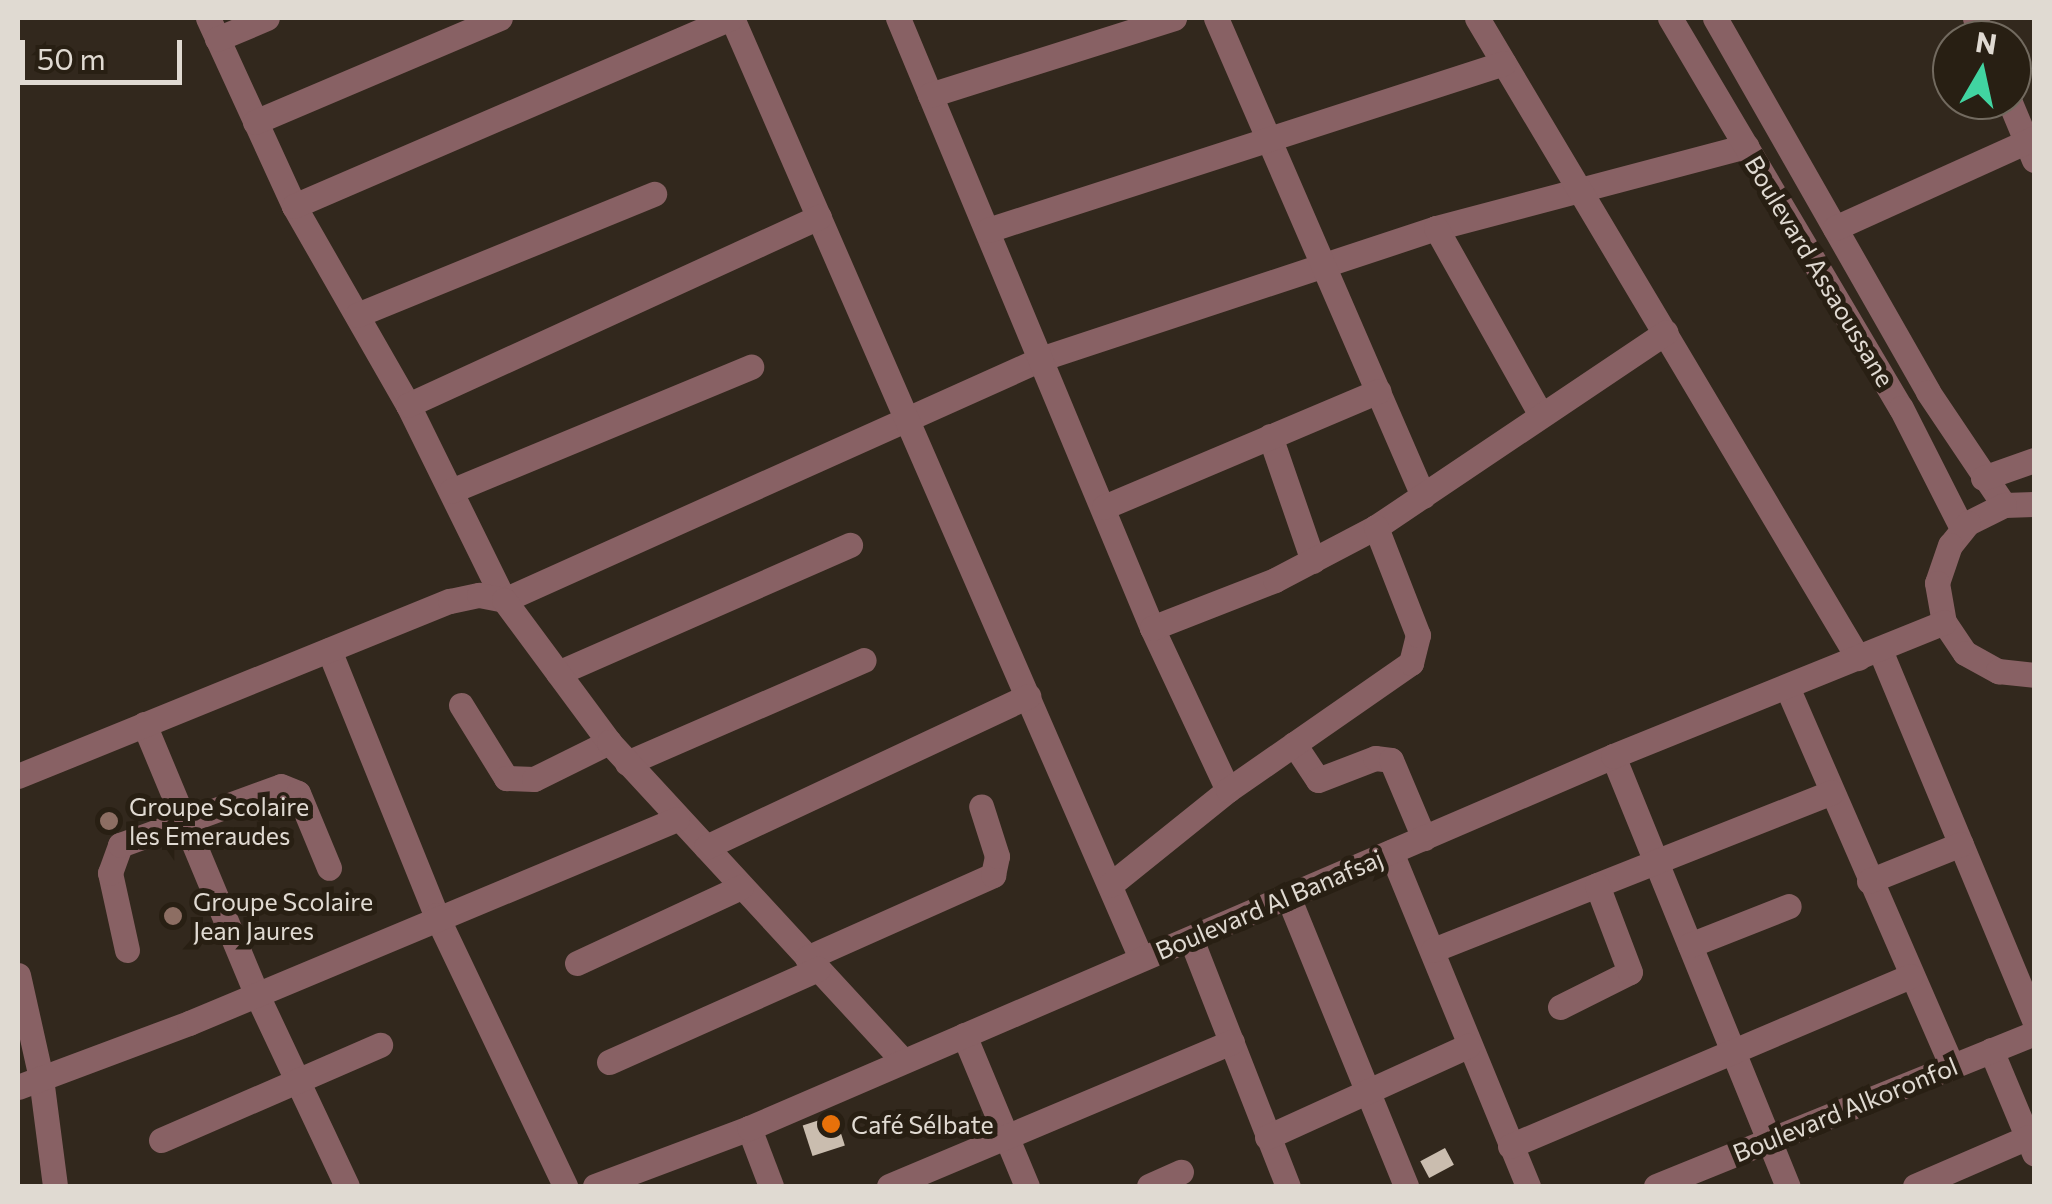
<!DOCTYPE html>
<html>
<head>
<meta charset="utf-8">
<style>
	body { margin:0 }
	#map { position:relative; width:2052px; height:1204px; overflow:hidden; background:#32281d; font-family:Commissioner,sans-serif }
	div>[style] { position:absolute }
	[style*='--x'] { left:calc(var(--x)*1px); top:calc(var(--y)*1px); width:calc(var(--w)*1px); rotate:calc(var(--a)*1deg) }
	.building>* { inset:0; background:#cabdaf; transform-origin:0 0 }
	.minor>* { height:25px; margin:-12.5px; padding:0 12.5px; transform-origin:12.5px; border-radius:12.5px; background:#886164 }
	.dots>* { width:28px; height:28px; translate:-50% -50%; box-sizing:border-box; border:5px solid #281f13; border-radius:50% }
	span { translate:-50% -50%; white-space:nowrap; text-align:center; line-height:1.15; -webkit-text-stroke:10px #281f13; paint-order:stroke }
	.street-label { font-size:25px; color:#e0dad2 }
	.poi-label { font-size:25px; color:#e0dad2 }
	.left { translate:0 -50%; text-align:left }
	.frame { position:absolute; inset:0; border:20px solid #e0dad2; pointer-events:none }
	.north { position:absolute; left:1932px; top:20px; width:100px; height:100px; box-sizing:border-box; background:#281f13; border:2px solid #726a5f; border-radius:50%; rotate:9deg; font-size:28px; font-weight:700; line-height:40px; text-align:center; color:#e0dad2 }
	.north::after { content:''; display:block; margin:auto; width:35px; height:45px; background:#41d4a1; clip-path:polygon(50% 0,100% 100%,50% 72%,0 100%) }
	.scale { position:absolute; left:20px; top:40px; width:162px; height:45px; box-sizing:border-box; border:5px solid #e0dad2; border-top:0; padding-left:12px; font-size:30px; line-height:35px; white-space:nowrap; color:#e0dad2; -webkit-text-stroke:8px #281f13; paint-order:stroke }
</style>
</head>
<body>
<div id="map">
	<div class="building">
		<div style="left:835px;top:1115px;width:32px;height:34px;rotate:72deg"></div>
		<div style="left:1445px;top:1148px;width:19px;height:28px;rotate:62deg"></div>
	</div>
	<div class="minor">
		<div style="--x:208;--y:18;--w:207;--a:65.4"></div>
		<div style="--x:294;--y:206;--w:229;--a:60.2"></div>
		<div style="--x:408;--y:405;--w:217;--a:63.8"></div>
		<div style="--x:504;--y:600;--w:591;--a:-24.18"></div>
		<div style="--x:1043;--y:358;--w:414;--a:-18.3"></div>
		<div style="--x:1436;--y:228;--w:321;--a:-14.8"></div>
		<div style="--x:732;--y:18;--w:1025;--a:66.49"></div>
		<div style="--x:898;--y:18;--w:661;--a:67.39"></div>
		<div style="--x:1152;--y:628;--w:179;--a:64.9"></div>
		<div style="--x:1216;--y:18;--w:521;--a:66.58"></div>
		<div style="--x:1477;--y:18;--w:745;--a:59.23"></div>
		<div style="--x:1670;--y:18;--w:453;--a:59.4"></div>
		<div style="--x:1901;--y:408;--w:135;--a:63.1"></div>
		<div style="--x:1715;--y:18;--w:430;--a:60.3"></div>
		<div style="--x:1928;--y:392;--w:136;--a:56.1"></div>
		<div style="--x:1975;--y:18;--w:24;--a:68"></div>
		<div style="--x:217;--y:39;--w:54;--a:-22.8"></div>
		<div style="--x:930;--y:95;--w:256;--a:-17.5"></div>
		<div style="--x:2009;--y:100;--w:65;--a:67.4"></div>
		<div style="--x:255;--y:122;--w:266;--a:-23"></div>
		<div style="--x:294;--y:206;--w:476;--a:-23.3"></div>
		<div style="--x:1436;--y:228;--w:212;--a:60.7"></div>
		<div style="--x:1835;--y:228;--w:218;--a:-24.3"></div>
		<div style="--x:988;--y:230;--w:542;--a:-17.93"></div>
		<div style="--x:357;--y:315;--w:321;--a:-22.2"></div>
		<div style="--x:408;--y:405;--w:452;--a:-24.6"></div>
		<div style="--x:1270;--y:436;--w:132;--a:71"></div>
		<div style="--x:1983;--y:478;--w:54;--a:-19.4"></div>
		<div style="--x:451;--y:491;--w:325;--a:-22.5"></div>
		<div style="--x:2034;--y:504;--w:30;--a:178"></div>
		<div style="--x:2004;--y:505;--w:40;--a:153.4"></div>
		<div style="--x:1968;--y:523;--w:28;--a:129"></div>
		<div style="--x:1950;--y:545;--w:40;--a:108.9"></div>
		<div style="--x:1937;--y:583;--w:40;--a:80"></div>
		<div style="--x:1944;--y:622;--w:37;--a:56"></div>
		<div style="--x:1965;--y:653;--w:38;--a:29"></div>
		<div style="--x:1998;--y:671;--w:36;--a:6"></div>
		<div style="--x:1104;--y:507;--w:298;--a:-22.9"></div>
		<div style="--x:1152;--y:628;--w:132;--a:-21.3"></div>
		<div style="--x:1275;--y:580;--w:114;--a:-27.7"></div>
		<div style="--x:1376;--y:527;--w:349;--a:-33.9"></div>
		<div style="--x:329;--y:650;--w:286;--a:68"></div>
		<div style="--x:436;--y:915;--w:300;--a:64.5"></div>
		<div style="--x:1880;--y:650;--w:401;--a:67.4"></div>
		<div style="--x:558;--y:673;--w:319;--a:-23.7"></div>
		<div style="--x:1787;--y:687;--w:412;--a:66.5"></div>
		<div style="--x:461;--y:705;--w:86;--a:58.3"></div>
		<div style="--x:506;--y:778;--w:28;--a:2"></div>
		<div style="--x:534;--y:779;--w:84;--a:-26.3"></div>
		<div style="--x:144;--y:724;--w:294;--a:67.4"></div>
		<div style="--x:257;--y:995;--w:211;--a:64.8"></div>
		<div style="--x:1294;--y:744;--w:43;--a:56.3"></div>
		<div style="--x:1318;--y:780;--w:61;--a:-21.1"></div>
		<div style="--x:1375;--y:758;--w:16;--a:7"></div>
		<div style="--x:1391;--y:760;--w:85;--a:67.1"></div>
		<div style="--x:1613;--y:756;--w:464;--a:67.9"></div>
		<div style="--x:627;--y:763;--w:258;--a:-23.5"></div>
		<div style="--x:18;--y:776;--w:466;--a:-22.1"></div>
		<div style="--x:450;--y:601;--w:30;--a:-12"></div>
		<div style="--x:479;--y:595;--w:25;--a:11"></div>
		<div style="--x:504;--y:600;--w:177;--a:53.5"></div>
		<div style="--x:609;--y:742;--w:432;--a:47.3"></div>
		<div style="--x:706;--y:847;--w:356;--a:-25.1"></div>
		<div style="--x:1391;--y:852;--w:361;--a:67.7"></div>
		<div style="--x:1869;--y:881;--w:99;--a:-21.9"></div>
		<div style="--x:1110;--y:885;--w:151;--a:-38.8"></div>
		<div style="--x:1228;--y:790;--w:223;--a:-34.8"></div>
		<div style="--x:1411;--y:663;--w:29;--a:-76"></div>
		<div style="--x:1418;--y:635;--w:116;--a:-111.3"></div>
		<div style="--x:1289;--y:899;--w:310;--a:67.8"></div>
		<div style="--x:1191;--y:939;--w:265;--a:68.6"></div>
		<div style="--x:1690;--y:945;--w:106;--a:-21.5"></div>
		<div style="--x:127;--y:950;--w:79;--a:-102.4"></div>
		<div style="--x:110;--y:873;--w:30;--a:-70"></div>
		<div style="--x:120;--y:845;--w:171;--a:-20.1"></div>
		<div style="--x:281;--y:786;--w:18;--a:22"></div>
		<div style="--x:298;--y:793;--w:81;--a:67.5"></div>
		<div style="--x:1433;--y:950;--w:429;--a:-21.6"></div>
		<div style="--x:807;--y:958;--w:204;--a:-24"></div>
		<div style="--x:993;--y:875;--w:19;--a:-78"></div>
		<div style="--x:997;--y:856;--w:52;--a:-107.7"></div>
		<div style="--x:577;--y:963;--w:181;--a:-24.9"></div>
		<div style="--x:18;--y:975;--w:106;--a:77.4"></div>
		<div style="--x:41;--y:1078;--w:109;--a:82.6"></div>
		<div style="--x:1560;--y:1007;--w:78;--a:-26.6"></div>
		<div style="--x:1630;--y:972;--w:93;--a:-110.8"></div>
		<div style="--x:964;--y:1035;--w:164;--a:67.4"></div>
		<div style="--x:1991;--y:1050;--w:112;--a:67.3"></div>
		<div style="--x:609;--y:1062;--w:229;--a:-24"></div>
		<div style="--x:18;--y:1087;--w:183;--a:-20.5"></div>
		<div style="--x:189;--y:1023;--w:529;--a:-22.69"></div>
		<div style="--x:749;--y:1128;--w:62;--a:69.2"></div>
		<div style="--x:1267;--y:1137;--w:221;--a:-24.4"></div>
		<div style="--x:161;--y:1140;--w:239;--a:-23.5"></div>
		<div style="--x:1510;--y:1146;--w:435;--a:-23"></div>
		<div style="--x:595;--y:1186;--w:165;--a:-20.6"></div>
		<div style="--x:749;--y:1128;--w:941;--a:-23.29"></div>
		<div style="--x:1613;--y:756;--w:357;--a:-22"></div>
		<div style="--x:889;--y:1186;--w:372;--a:-22.8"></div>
		<div style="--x:1149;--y:1186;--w:35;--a:-24"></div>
		<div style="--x:1656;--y:1186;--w:408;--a:-22"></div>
		<div style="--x:1915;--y:1186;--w:123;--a:-23.4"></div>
	</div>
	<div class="dots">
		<div style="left:109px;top:821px;background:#8d6e63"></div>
		<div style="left:173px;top:916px;background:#8d6e63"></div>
		<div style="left:831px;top:1124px;background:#e8710a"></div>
	</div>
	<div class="street-label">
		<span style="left:1820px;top:271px;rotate:59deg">Boulevard Assaoussane</span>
		<span style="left:1269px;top:904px;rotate:-23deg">Boulevard Al Banafsaj</span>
		<span style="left:1845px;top:1109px;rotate:-22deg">Boulevard Alkoronfol</span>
	</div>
	<div class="poi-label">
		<span class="left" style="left:129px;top:821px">Groupe Scolaire<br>les Emeraudes</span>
		<span class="left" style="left:193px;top:916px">Groupe Scolaire<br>Jean Jaures</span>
		<span class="left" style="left:851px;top:1124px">Café Sélbate</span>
	</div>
	<div class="frame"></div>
	<div class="north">N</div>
	<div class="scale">50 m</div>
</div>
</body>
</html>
